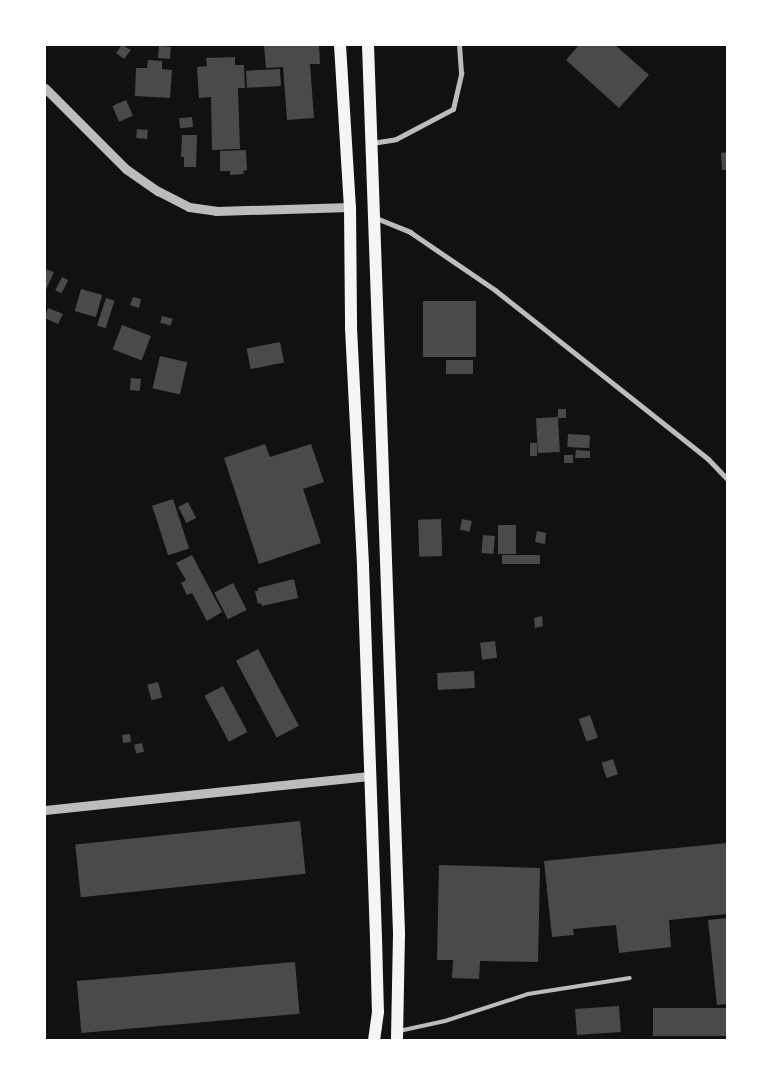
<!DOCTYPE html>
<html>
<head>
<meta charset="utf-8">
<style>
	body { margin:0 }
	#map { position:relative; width:772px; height:1085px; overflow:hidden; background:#111; font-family:"Public Sans",sans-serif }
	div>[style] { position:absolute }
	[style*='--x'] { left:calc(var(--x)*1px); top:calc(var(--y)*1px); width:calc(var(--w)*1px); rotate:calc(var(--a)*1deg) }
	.building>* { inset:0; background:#4a4a4a; transform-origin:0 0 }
	.service>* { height:4px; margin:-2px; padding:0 2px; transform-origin:2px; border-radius:2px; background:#bcbcbc }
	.minor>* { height:5px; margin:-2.5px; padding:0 2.5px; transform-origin:2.5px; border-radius:2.5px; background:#bcbcbc }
	.tertiary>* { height:9px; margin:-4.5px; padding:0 4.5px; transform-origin:4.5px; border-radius:4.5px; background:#bcbcbc }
	.primary>* { height:12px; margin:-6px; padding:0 6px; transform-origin:6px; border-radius:6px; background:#f5f5f5 }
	span { translate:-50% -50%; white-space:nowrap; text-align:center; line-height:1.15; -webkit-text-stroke:5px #fff; paint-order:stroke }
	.frame { position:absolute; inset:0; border:46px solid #fff; pointer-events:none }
</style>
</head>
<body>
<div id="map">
	<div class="building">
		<div style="clip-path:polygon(122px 45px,131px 50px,124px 59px,116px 53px)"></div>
		<div style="clip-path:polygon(319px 45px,320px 64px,310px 64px,314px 118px,287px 120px,283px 67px,266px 68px,264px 46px)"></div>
		<div style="clip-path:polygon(579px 45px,615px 45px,649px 75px,619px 108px,566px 60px)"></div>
		<div style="left:159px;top:46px;width:12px;height:12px;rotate:5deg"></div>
		<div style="clip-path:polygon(235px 57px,235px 65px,244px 65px,245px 88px,238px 88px,240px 149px,212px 150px,211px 97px,199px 98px,197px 67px,207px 66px,206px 58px)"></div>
		<div style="clip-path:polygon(148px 60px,162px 61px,162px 69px,172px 70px,170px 98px,135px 96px,136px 68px,147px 68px)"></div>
		<div style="left:280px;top:69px;width:17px;height:34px;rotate:87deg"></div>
		<div style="left:126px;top:100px;width:17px;height:15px;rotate:66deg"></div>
		<div style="left:192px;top:117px;width:10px;height:13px;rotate:84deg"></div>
		<div style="left:137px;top:129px;width:11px;height:9px;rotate:5deg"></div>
		<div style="clip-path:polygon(182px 135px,197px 135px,196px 167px,184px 167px,184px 157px,181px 157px)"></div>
		<div style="clip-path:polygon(246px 150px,247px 170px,243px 171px,244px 174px,230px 175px,230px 171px,220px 171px,220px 151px)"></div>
		<div style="clip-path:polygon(727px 152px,727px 170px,722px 170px,721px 153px)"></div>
		<div style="clip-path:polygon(45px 269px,54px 272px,45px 292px)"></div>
		<div style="left:62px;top:277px;width:7px;height:15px;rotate:27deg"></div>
		<div style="left:81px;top:289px;width:22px;height:23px;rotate:16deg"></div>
		<div style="clip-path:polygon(133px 297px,141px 299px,139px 308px,130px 305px)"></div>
		<div style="left:106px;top:298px;width:9px;height:29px;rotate:18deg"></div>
		<div style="left:423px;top:301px;width:53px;height:56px"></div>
		<div style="clip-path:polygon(48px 308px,63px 314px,58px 324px,45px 318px)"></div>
		<div style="left:162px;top:316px;width:11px;height:7px;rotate:15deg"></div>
		<div style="left:122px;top:325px;width:31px;height:26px;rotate:21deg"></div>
		<div style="left:280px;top:342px;width:21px;height:34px;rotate:79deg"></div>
		<div style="left:160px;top:356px;width:28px;height:33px;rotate:13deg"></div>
		<div style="left:446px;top:360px;width:27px;height:14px"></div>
		<div style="left:131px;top:378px;width:10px;height:12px;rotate:6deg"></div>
		<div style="left:558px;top:409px;width:8px;height:9px"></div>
		<div style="left:558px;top:417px;width:35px;height:22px;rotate:87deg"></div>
		<div style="left:568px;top:434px;width:22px;height:13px;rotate:3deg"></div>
		<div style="left:530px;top:443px;width:7px;height:13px"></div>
		<div style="clip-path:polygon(265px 444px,270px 457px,311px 444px,324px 482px,303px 489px,321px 543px,259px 564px,224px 458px)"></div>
		<div style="clip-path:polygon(576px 450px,590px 451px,590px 458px,575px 458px)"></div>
		<div style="left:564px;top:455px;width:9px;height:8px"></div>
		<div style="left:173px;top:499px;width:52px;height:22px;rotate:72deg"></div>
		<div style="left:188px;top:502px;width:18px;height:11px;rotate:63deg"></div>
		<div style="left:441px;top:519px;width:37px;height:23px;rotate:88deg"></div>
		<div style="left:462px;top:519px;width:10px;height:11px;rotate:11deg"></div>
		<div style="left:498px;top:525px;width:18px;height:29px"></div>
		<div style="clip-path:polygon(537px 531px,546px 533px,545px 544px,535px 542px)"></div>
		<div style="left:483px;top:535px;width:12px;height:18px;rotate:5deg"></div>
		<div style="clip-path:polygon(192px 555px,222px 612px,207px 621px,192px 593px,187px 595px,181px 583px,186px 580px,176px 563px)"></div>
		<div style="left:540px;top:555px;width:9px;height:38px;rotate:90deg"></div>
		<div style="clip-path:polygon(294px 579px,298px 598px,262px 606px,261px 603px,258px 604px,255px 591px,258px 591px,258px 588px)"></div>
		<div style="left:233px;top:583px;width:30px;height:21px;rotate:63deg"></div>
		<div style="clip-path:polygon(542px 616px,543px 626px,535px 628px,534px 618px)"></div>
		<div style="left:495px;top:641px;width:17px;height:15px;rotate:83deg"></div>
		<div style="left:258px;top:649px;width:87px;height:25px;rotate:62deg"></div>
		<div style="left:474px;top:671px;width:17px;height:37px;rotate:87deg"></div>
		<div style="left:158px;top:682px;width:16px;height:11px;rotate:75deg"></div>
		<div style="left:223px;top:686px;width:52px;height:21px;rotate:62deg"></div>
		<div style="left:590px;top:715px;width:24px;height:12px;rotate:71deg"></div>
		<div style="left:130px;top:734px;width:8px;height:8px;rotate:83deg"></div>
		<div style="left:142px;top:743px;width:9px;height:8px;rotate:77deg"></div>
		<div style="left:613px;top:759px;width:16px;height:12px;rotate:72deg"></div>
		<div style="left:300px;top:821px;width:53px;height:226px;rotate:84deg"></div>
		<div style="clip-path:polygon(727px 843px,727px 914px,669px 920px,671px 947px,619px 953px,616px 925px,573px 929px,574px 935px,552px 937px,544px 861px)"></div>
		<div style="clip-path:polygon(439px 865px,540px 868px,538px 962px,480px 961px,479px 979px,452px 978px,453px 960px,437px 960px)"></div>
		<div style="clip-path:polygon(727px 918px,727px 1004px,717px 1005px,708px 920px)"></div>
		<div style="left:295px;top:962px;width:52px;height:219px;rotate:85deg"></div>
		<div style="left:619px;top:1006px;width:26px;height:44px;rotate:86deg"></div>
		<div style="left:727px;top:1008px;width:28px;height:74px;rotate:90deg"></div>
	</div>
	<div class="service">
		<div style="--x:399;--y:1031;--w:47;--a:-12.3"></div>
		<div style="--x:445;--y:1021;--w:87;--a:-18"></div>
		<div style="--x:528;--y:994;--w:103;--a:-8.9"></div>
	</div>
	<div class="minor">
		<div style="--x:372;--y:143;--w:24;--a:-9"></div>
		<div style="--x:396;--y:139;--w:64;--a:-27.8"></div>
		<div style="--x:453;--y:109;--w:37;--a:-77"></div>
		<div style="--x:461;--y:73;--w:28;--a:-94"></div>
		<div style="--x:376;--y:218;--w:37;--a:22"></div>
		<div style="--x:410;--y:232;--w:103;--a:34.3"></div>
		<div style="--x:495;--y:290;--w:272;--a:38.4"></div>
		<div style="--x:708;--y:459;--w:28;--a:46"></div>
	</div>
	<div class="tertiary">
		<div style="--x:45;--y:88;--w:115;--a:45"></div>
		<div style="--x:126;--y:169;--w:39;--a:35"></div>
		<div style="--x:158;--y:191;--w:35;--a:27"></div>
		<div style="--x:189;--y:207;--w:27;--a:8"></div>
		<div style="--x:216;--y:211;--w:134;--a:-1.7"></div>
		<div style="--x:45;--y:810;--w:326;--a:-6"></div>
	</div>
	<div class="primary">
		<div style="--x:340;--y:45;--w:162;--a:86.5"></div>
		<div style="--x:350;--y:207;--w:121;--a:89.5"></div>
		<div style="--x:351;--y:328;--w:238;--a:87.1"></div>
		<div style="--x:363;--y:566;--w:372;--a:88"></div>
		<div style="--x:376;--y:938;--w:74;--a:88.5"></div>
		<div style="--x:378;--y:1012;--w:28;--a:98"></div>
		<div style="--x:368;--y:45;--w:890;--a:88"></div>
		<div style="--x:399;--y:934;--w:106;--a:91.1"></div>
	</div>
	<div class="frame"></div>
</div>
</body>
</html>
